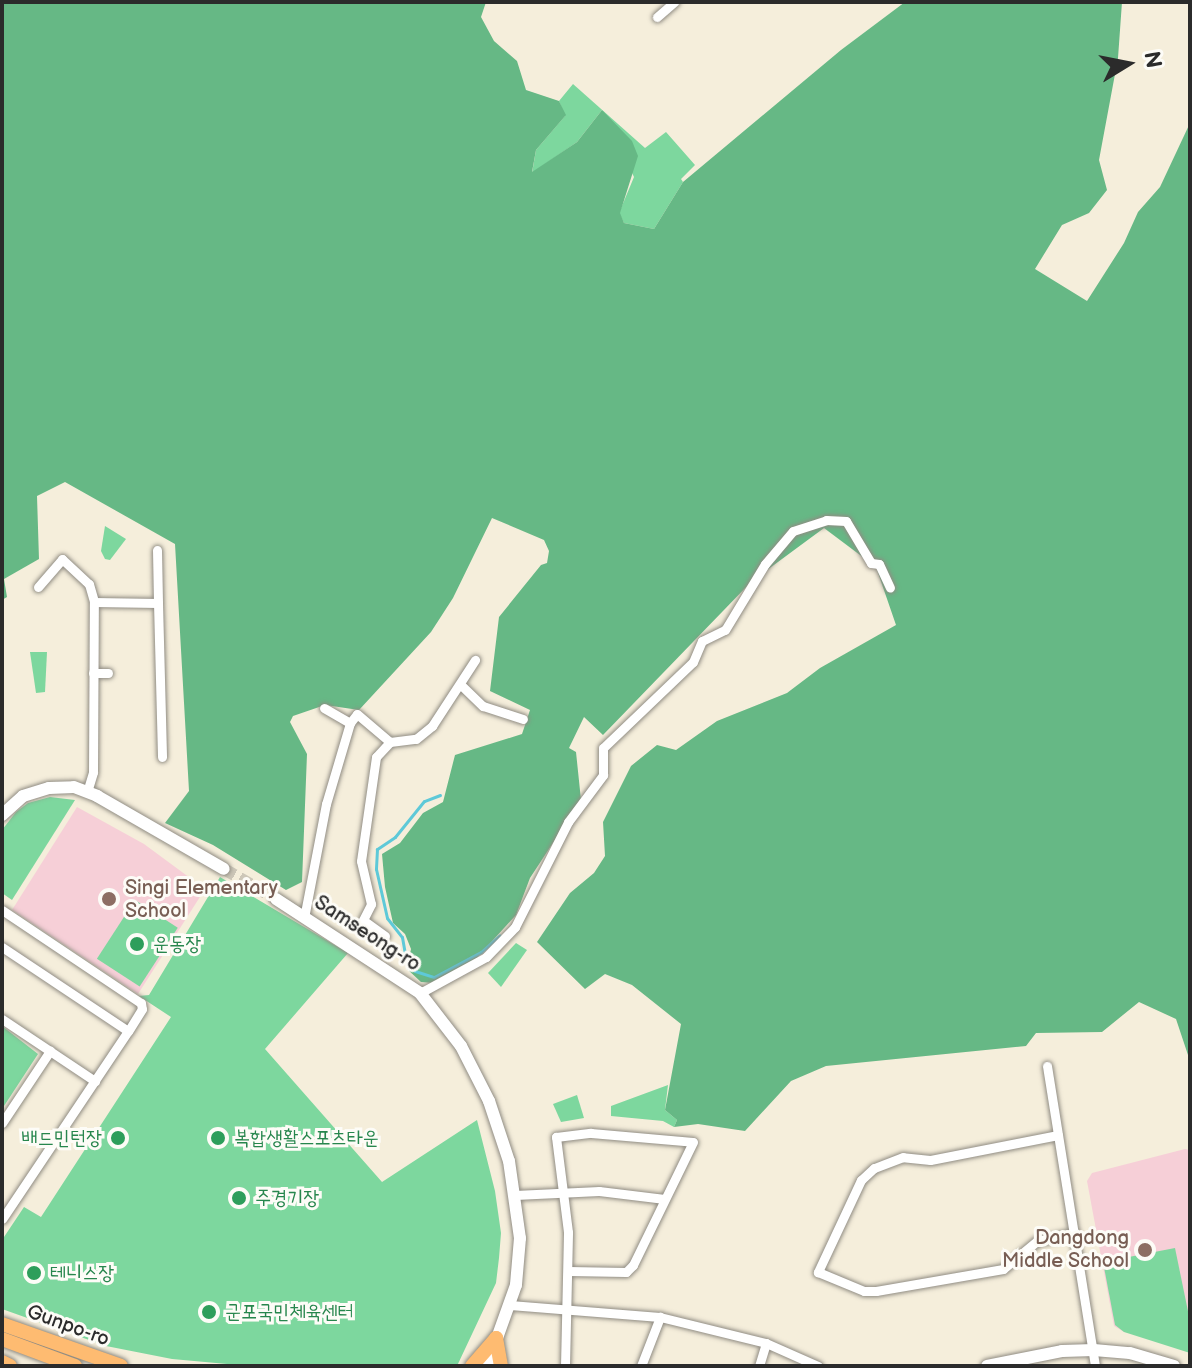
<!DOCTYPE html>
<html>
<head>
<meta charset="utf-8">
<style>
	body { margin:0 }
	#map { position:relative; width:1192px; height:1368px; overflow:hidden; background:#f5eedb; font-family:"Balsamiq Sans","Poor Story",sans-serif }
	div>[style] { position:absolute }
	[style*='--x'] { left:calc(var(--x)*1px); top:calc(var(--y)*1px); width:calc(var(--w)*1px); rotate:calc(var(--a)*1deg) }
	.built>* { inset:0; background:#f6cfd7 }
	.green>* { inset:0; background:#7dd79e; transform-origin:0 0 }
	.forest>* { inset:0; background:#66b885 }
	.stream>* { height:3px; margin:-1.5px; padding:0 1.5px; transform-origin:1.5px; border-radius:1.5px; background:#5ec9d8 }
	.tertiary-tunnel>* { height:12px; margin-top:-6px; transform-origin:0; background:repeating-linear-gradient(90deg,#cdc7b8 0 12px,transparent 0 18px) }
	.roads { filter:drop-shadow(0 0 2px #908c83) drop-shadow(0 0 2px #908c83) }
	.minor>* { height:9px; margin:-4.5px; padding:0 4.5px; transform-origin:4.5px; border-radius:4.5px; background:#fff }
	.tertiary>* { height:12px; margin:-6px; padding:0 6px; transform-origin:6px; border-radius:6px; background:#fff }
	.primary>* { height:14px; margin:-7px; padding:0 7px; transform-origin:7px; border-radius:7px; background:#febb71 }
	.dots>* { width:22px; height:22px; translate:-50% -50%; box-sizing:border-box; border:4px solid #fdfcf7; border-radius:50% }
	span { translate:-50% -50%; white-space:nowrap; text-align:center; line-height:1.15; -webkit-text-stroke:6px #fdfcf7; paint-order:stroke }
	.education-label { font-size:20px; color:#785e54 }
	.left { translate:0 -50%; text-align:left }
	.right { translate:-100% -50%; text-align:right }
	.street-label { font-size:20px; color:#2b2b2b }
	.leisure-label { font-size:20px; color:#27864d }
	.frame { position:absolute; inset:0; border:4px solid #2b2b2b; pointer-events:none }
	.north { position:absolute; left:1088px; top:24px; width:80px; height:80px; -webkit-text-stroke:6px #fdfcf7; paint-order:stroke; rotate:80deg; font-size:22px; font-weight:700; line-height:32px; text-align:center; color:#2b2b2b }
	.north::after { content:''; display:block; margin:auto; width:28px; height:36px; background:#2b2b2b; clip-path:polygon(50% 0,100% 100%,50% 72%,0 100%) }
</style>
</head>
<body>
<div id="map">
	<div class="built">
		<div style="clip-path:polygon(77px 807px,144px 844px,205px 889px,138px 994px,12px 910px)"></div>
		<div style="clip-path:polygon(1185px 1149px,1190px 1150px,1190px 1321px,1124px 1332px,1114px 1326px,1087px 1181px,1092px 1173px)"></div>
	</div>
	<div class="green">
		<div style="clip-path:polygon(573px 84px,645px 148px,666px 132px,695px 165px,681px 179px,683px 182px,654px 229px,624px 223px,619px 213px,634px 177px,602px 110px,577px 142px,532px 173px,536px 150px,565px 116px,559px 101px)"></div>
		<div style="clip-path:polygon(105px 526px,126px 539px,110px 560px,105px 559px,101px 551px)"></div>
		<div style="clip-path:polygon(30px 652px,47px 652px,45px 692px,36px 693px)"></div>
		<div style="clip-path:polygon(50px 797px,75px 800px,12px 900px,2px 893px,2px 830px,16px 812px,28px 803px)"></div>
		<div style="clip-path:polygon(220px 877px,348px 953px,265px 1049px,382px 1182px,477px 1120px,495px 1191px,501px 1233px,499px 1258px,496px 1283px,457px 1366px,249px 1366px,172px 1359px,106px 1346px,2px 1309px,2px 1240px,24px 1207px,41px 1217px,171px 1017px,139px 996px,149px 995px)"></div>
		<div style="left:135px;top:900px;width:51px;height:70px;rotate:33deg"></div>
		<div style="clip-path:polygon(516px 943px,527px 950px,501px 987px,488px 973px)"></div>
		<div style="clip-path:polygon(2px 1026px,38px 1054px,4px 1106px,2px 1105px)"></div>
		<div style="clip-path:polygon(668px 1085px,665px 1110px,677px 1120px,674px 1127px,663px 1121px,611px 1116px,611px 1106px)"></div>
		<div style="clip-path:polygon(577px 1095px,584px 1118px,561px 1122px,553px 1104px)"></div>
		<div style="clip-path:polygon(1175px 1248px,1190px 1321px,1190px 1353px,1124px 1332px,1115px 1325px,1103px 1262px)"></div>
	</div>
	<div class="forest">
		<div style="clip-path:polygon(2px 2px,486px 2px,481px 17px,494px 41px,517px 61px,526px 90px,559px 101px,566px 115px,536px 150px,532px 172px,577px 142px,602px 110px,632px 141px,638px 156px,620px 213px,624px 223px,654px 229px,683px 182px,841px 50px,905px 2px,1122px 2px,1118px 58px,1099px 160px,1107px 190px,1089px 213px,1062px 225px,1035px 269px,1087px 301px,1124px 243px,1138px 212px,1160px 187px,1190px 123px,1190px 1061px,1176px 1019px,1139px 1002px,1102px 1032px,1036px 1033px,1026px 1046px,826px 1066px,791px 1081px,745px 1131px,698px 1124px,674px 1127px,677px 1120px,665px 1110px,681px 1024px,632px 985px,605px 974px,585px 989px,537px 942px,570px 893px,594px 873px,605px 856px,603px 822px,631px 766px,657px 745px,676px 750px,717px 721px,787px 693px,820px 668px,896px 625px,876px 567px,824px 528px,752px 581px,603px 735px,584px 717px,569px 748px,576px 752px,581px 800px,530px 878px,516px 915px,475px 960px,434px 983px,421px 982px,407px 969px,411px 949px,405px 934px,393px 923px,385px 887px,382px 854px,400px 843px,423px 813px,443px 802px,455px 755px,522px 734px,530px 710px,490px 691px,499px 617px,541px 565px,547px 563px,549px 551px,544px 540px,492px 518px,453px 598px,431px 632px,359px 710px,325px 705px,293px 716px,290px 722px,307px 754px,302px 882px,286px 890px,213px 845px,165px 823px,189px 791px,175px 544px,65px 482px,37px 496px,39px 559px,4px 579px,7px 597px,2px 600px)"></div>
	</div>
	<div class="stream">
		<div style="--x:440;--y:795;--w:17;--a:159"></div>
		<div style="--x:424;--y:801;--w:46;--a:128.9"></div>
		<div style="--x:395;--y:837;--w:22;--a:146"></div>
		<div style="--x:377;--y:849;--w:20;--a:93"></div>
		<div style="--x:376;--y:869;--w:50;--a:77.3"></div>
		<div style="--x:387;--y:918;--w:24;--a:52"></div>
		<div style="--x:402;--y:937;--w:22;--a:80"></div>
		<div style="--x:406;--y:959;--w:15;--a:53"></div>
		<div style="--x:415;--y:971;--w:20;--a:18"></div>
		<div style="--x:434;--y:977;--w:53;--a:-28"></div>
		<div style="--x:481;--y:952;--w:25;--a:-42"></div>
	</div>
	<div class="tertiary-tunnel">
		<div style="--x:224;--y:869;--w:60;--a:30"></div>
	</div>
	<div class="roads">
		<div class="minor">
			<div style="--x:657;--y:17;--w:23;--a:-41"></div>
			<div style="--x:157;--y:550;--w:53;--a:88.9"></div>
			<div style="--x:38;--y:587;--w:37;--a:-49"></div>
			<div style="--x:62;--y:559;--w:37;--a:43"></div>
			<div style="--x:89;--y:584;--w:19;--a:74"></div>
			<div style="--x:93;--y:673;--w:15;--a:0"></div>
			<div style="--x:462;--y:686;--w:29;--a:44"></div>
			<div style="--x:483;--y:706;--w:42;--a:18"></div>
			<div style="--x:350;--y:723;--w:11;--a:-52"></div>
			<div style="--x:357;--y:714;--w:43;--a:40.3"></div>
			<div style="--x:390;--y:742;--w:26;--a:-7"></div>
			<div style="--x:416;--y:739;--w:21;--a:-39"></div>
			<div style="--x:432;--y:726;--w:79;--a:-56.9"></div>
			<div style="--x:87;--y:792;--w:21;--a:-73"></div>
			<div style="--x:93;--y:772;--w:170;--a:-89.7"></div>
			<div style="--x:94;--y:602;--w:64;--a:0.9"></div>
			<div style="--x:158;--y:603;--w:154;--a:88.5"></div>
			<div style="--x:2;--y:910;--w:167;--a:33.8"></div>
			<div style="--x:141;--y:1003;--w:6;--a:81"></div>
			<div style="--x:142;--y:1009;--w:26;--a:122"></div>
			<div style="--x:304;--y:918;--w:116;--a:-79.1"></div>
			<div style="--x:326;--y:804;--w:84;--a:-73.5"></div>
			<div style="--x:350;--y:723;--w:30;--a:-150"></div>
			<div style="--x:385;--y:936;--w:27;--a:-144"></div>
			<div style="--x:363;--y:920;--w:18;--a:-63"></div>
			<div style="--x:371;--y:904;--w:44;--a:-103.1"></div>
			<div style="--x:361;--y:861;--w:105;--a:-81.8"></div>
			<div style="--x:376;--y:757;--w:21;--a:-47"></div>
			<div style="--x:2;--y:947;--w:151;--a:33.7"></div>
			<div style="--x:128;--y:1031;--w:226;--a:123.8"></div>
			<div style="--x:420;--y:993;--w:75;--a:-28.6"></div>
			<div style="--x:486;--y:957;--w:42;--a:-46"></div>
			<div style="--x:515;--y:927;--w:118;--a:-63.2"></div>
			<div style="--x:568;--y:822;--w:59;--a:-53.3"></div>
			<div style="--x:603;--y:775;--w:27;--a:-90"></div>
			<div style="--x:603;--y:748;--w:124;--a:-43.7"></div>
			<div style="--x:693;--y:662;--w:23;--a:-67"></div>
			<div style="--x:702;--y:641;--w:25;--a:-26"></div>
			<div style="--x:725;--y:630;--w:77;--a:-58.8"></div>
			<div style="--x:765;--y:564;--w:43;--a:-49.7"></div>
			<div style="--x:793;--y:531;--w:35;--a:-18"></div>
			<div style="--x:826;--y:520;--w:20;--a:3"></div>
			<div style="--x:846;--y:521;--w:49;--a:59.2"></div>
			<div style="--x:871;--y:563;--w:8;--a:7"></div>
			<div style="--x:879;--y:564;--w:26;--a:65"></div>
			<div style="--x:2;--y:1019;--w:112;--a:33.7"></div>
			<div style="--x:1047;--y:1066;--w:304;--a:80.9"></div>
			<div style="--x:2;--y:1123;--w:87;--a:-56.3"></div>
			<div style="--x:1058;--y:1135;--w:130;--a:168.9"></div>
			<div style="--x:930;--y:1160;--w:27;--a:-174"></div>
			<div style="--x:903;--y:1157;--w:31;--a:159"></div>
			<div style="--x:874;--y:1168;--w:18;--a:137"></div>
			<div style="--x:861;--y:1180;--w:102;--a:115.1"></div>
			<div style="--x:818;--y:1272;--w:50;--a:22.4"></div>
			<div style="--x:864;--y:1291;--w:12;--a:0"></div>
			<div style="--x:876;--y:1291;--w:129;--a:-9.8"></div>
			<div style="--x:1003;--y:1269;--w:44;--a:-39.5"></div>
			<div style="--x:1037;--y:1241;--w:39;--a:-12"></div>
			<div style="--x:515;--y:1195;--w:84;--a:-2.7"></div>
			<div style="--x:599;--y:1191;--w:66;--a:6.9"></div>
			<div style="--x:510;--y:1305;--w:150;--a:4.6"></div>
			<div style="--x:660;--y:1317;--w:109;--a:13.8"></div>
			<div style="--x:766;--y:1343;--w:57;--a:23.9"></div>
			<div style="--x:565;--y:1366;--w:134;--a:-88.7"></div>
			<div style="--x:568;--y:1232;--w:96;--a:-97.2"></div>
			<div style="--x:556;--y:1137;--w:35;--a:-7"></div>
			<div style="--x:591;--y:1133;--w:102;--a:5"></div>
			<div style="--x:693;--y:1142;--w:137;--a:116"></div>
			<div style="--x:633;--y:1265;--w:10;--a:135"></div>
			<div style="--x:626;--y:1272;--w:58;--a:-179"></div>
			<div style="--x:641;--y:1366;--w:53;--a:-68.8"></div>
			<div style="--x:759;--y:1366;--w:24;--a:-73"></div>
		</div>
		<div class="tertiary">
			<div style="--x:2;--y:815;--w:28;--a:-42"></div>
			<div style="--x:23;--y:796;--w:27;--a:-17"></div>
			<div style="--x:49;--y:788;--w:25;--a:-2"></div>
			<div style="--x:74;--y:787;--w:25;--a:21"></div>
			<div style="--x:97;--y:796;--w:146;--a:29.9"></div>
			<div style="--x:276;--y:899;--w:172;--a:33.1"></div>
			<div style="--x:420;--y:993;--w:67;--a:52.3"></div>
			<div style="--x:461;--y:1046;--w:62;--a:63"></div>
			<div style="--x:489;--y:1101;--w:63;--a:71.6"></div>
			<div style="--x:509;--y:1161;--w:78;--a:81.9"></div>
			<div style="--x:520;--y:1238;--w:47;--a:94.9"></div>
			<div style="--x:516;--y:1285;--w:86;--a:109.7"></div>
			<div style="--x:987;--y:1366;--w:76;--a:-11.3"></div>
			<div style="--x:1062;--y:1351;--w:32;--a:-2"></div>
			<div style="--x:1094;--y:1350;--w:36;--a:5"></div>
			<div style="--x:1130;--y:1353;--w:46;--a:16.5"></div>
		</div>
		<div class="primary">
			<div style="--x:2;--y:1324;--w:126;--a:19.4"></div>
			<div style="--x:496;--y:1338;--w:28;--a:80"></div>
			<div style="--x:2;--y:1339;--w:78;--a:20.3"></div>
			<div style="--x:2;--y:1362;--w:9;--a:27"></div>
			<div style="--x:472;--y:1366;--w:37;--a:-49"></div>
		</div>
	</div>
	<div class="dots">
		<div style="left:109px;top:899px;background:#8d6e63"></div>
		<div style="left:137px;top:944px;background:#2e9e5b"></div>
		<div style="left:118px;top:1138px;background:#2e9e5b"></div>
		<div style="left:218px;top:1138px;background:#2e9e5b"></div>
		<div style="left:239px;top:1198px;background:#2e9e5b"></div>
		<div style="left:1145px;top:1250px;background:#8d6e63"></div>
		<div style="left:34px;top:1273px;background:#2e9e5b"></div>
		<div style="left:209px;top:1312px;background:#2e9e5b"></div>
	</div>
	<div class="education-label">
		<span class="left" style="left:125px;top:900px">Singi Elementary<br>School</span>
		<span class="right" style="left:1129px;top:1250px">Dangdong<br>Middle School</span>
	</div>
	<div class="street-label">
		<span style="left:367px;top:934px;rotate:33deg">Samseong-ro</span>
		<span style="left:68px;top:1326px;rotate:20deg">Gunpo-ro</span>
	</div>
	<div class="leisure-label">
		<span class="left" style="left:153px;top:944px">운동장</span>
		<span class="right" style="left:102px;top:1138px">배드민턴장</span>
		<span class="left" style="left:234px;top:1138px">복합생활스포츠타운</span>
		<span class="left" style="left:255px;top:1198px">주경기장</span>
		<span class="left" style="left:50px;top:1273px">테니스장</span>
		<span class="left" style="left:225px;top:1312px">군포국민체육센터</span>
	</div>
	<div class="frame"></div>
	<div class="north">N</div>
</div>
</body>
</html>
